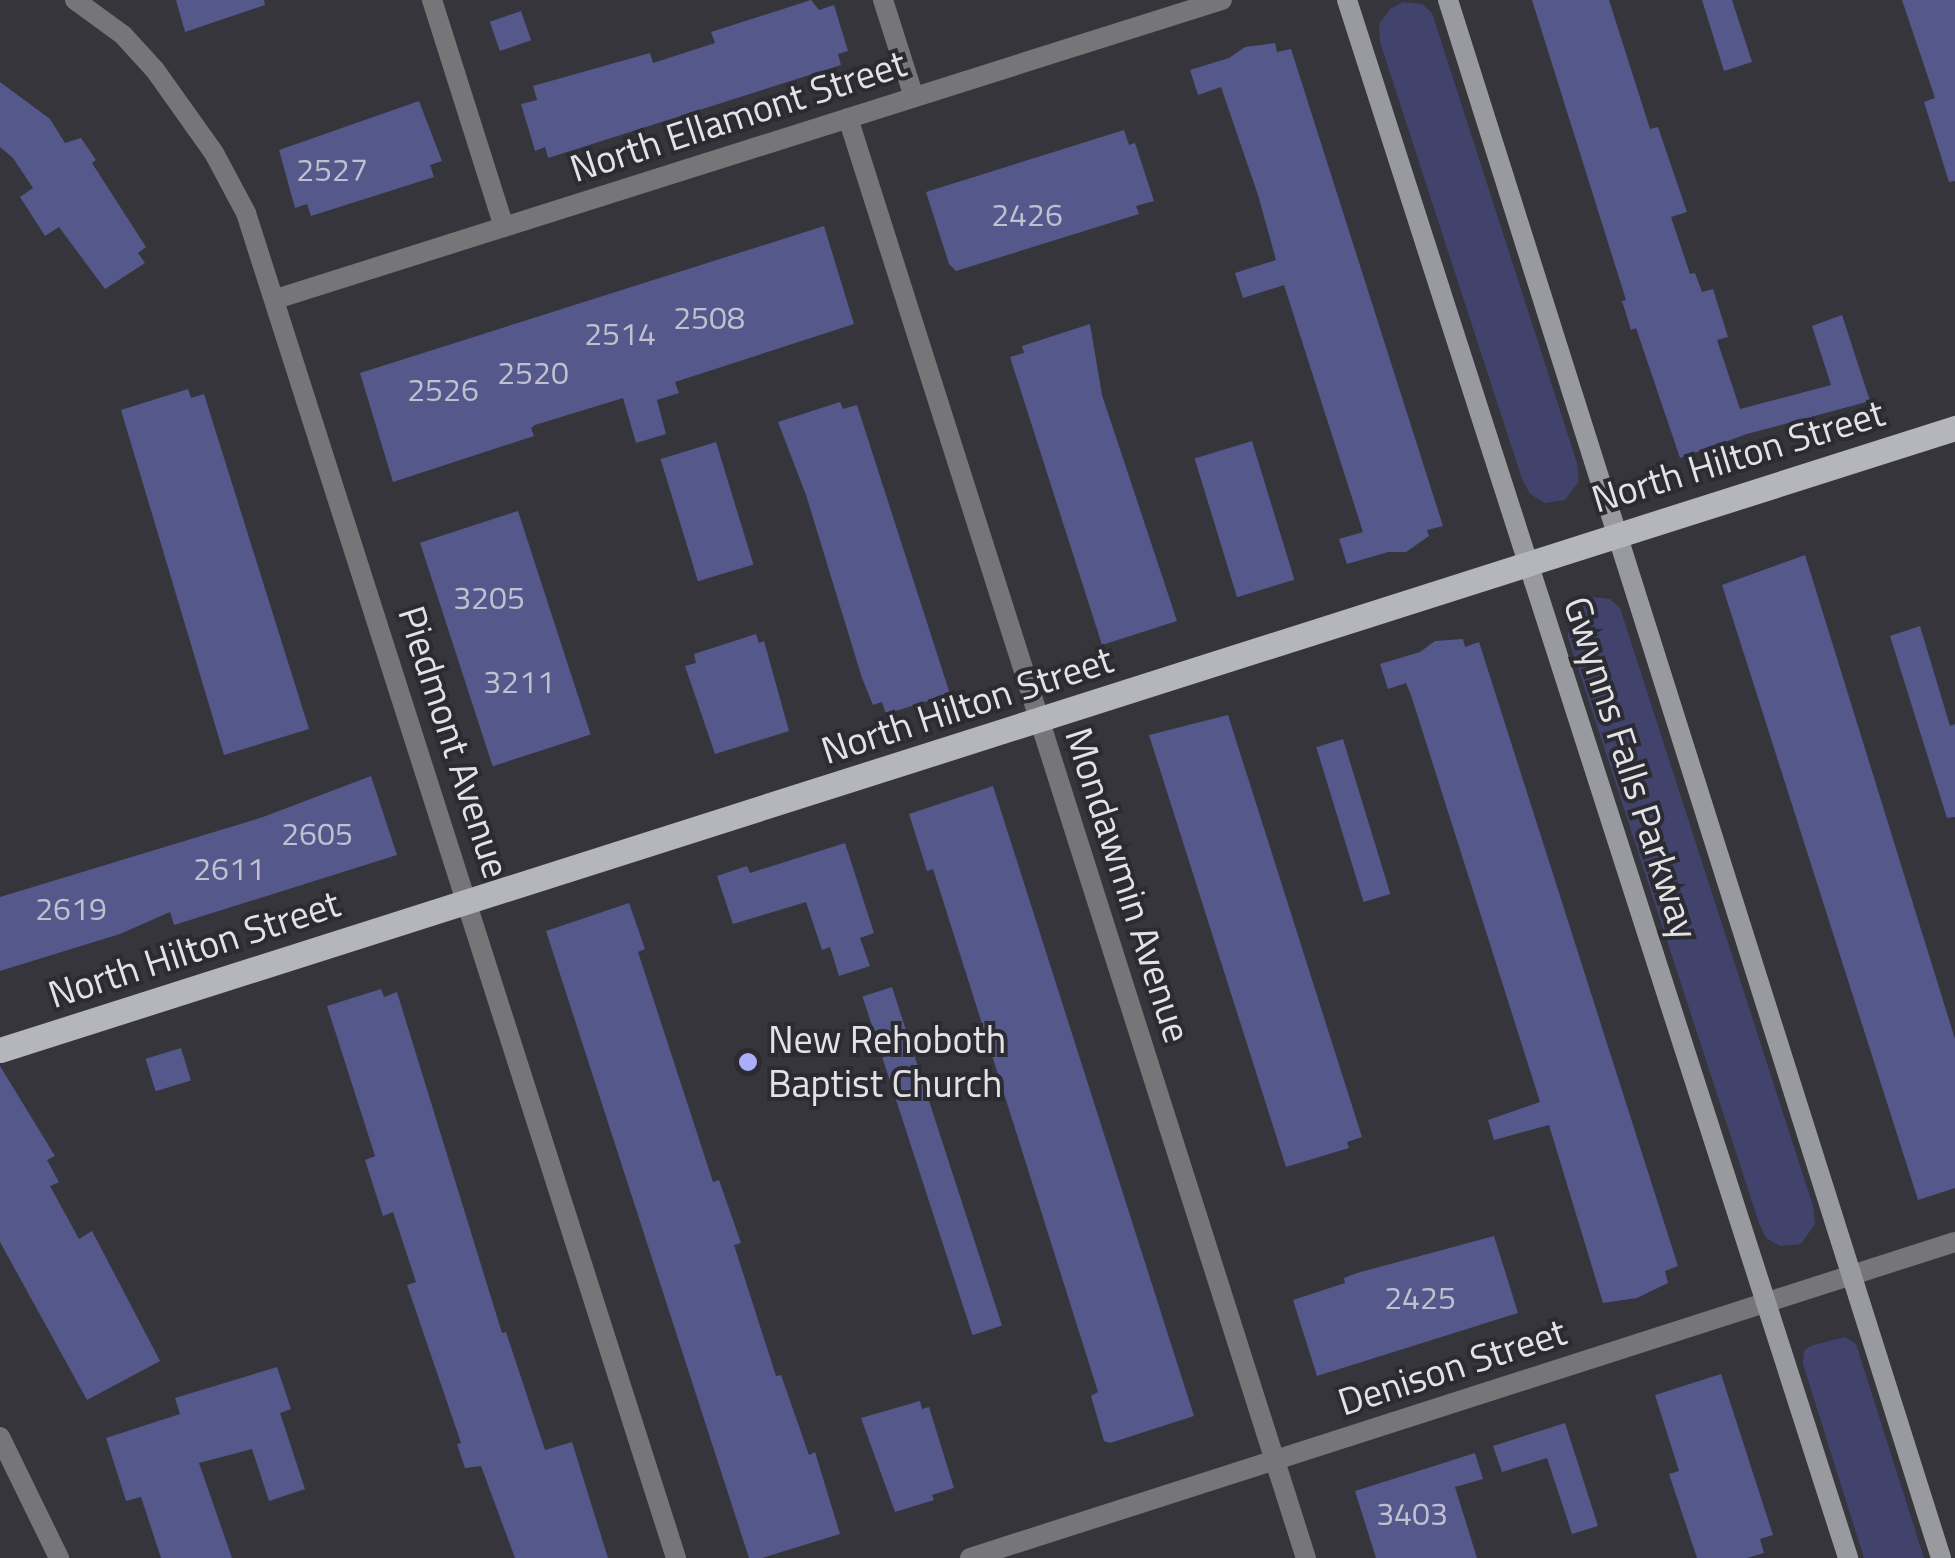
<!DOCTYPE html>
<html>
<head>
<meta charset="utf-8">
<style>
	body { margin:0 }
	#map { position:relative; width:1955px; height:1558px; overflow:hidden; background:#35353b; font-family:"Titillium Web",sans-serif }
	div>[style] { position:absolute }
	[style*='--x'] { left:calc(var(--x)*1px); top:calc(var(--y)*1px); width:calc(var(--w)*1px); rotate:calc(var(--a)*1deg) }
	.green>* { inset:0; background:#41436c }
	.building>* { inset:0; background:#55588a; transform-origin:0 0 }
	.street>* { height:20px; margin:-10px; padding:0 10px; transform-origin:10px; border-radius:10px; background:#767679 }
	.secondary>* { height:20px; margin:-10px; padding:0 10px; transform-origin:10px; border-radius:10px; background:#999a9f }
	.primary>* { height:25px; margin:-12.5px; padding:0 12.5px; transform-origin:12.5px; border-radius:12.5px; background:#b5b6bc }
	.dots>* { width:28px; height:28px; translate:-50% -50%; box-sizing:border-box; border:5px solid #2b2b31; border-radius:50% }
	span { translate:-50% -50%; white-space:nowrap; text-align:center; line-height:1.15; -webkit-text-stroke:8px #2b2b31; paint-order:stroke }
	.number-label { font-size:32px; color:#c0c0d0 }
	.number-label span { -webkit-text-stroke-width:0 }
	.street-label { font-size:38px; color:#e3e3e7 }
	.poi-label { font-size:38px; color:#e3e3e7 }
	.left { translate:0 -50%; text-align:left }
</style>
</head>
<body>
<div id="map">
	<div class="green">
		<div style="clip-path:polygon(1403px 2px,1422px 4px,1432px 13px,1577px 463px,1579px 481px,1565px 500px,1545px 503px,1530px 494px,1522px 479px,1380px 42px,1379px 24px,1390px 9px)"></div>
		<div style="clip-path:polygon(1592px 597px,1610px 599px,1620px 608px,1813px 1206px,1815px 1224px,1801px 1244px,1780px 1246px,1766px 1238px,1759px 1223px,1568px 637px,1568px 619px,1578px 604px)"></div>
		<div style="clip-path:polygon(1845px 1337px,1856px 1344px,1924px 1558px,1864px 1558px,1803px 1364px,1804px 1351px,1810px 1346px)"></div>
	</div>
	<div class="building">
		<div style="clip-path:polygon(176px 0,264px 0,265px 5px,185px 32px)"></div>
		<div style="clip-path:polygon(811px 0,819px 10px,834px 5px,848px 51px,838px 54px,841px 65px,548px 158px,545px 147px,535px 151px,521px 104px,537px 100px,533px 86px,650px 53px,653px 63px,715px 43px,711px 32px)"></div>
		<div style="clip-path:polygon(1532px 0,1609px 0,1650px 129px,1658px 127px,1687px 212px,1671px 217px,1690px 274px,1695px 273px,1702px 292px,1713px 289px,1728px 337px,1717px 340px,1740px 409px,1831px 385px,1812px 326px,1842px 315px,1870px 401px,1747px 434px,1680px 458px,1636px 328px,1631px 330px,1622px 301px,1626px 300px)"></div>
		<div style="clip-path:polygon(1702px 0,1732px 0,1752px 62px,1724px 71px)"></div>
		<div style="clip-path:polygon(1902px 0,1955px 0,1955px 181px,1949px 182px,1924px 102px,1935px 98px)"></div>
		<div style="left:521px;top:11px;width:31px;height:33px;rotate:71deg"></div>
		<div style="clip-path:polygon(1275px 43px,1277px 52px,1291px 49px,1443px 526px,1427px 530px,1429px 536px,1406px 552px,1388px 552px,1347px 564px,1339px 539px,1363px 532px,1284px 285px,1243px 298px,1235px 273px,1276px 260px,1258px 195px,1221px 87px,1198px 95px,1190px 70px,1229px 58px,1245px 47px)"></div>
		<div style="clip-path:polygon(0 82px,50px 119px,65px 143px,81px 138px,96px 160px,92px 163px,146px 247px,138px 253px,145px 263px,105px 289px,59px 227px,45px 236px,20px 197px,33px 188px,13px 158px,0 147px)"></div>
		<div style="clip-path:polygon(419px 101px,442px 161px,430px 165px,434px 177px,311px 216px,307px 204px,295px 208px,279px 150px)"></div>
		<div style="clip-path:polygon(1124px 130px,1129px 145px,1135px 143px,1154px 201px,1136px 206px,1139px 214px,956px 271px,949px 264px,926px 192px)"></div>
		<div style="clip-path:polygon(824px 226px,854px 324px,675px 382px,679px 393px,657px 400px,666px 434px,636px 443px,623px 398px,535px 425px,531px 428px,534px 436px,393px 482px,360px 373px)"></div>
		<div style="clip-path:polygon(1090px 324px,1102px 395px,1177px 621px,1102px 645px,1010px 357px,1024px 353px,1022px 346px)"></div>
		<div style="clip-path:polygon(188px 389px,191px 398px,204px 394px,309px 729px,224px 755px,121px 410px)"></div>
		<div style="clip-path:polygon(840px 402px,843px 409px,857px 405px,950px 694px,886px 714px,882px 702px,873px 705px,862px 678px,806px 495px,778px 422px)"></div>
		<div style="left:1252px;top:441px;width:145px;height:60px;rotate:73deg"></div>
		<div style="left:716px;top:442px;width:128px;height:58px;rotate:73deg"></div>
		<div style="left:518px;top:511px;width:235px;height:103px;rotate:72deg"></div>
		<div style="clip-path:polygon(1805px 555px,1955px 1039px,1955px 1188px,1918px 1200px,1722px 585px)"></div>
		<div style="clip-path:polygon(1920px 626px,1950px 726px,1955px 724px,1955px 817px,1947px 818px,1890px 636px)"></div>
		<div style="clip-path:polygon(756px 634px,759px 643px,764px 641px,789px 731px,715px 754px,685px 666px,696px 663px,694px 654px)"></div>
		<div style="clip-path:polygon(1463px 639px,1465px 647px,1479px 642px,1678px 1266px,1665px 1271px,1668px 1283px,1637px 1298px,1603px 1303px,1549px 1125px,1494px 1140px,1488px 1120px,1540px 1102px,1411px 695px,1406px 683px,1388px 689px,1380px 664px,1420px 652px,1435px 641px)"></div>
		<div style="clip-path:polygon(1228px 715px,1362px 1137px,1347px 1142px,1349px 1148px,1286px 1167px,1149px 735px)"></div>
		<div style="left:1343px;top:739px;width:162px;height:28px;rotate:73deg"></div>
		<div style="clip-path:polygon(371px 776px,397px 855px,174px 925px,170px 912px,120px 934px,0 971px,0 897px,263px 817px)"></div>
		<div style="clip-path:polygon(993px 786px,1194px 1416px,1110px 1443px,1104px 1441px,1091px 1396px,1098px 1392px,984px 1030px,933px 869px,927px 871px,909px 814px)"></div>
		<div style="clip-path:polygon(845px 843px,874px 933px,860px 938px,870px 966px,839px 976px,830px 947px,822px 950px,806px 902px,733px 924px,717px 876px,747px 866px,750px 873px)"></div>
		<div style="clip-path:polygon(629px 903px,645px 949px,638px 952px,713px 1182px,719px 1180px,741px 1243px,734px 1245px,776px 1376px,781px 1375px,809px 1455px,815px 1452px,840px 1534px,762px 1558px,749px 1558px,546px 931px)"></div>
		<div style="left:892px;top:987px;width:356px;height:31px;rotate:72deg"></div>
		<div style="clip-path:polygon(381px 989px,384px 997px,397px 992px,502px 1333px,506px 1332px,545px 1450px,572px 1442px,608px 1558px,515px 1558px,481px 1466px,465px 1468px,457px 1444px,461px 1443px,407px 1285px,416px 1282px,393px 1212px,383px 1216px,365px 1160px,375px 1156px,327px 1006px)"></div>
		<div style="left:181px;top:1048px;width:34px;height:37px;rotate:73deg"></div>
		<div style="clip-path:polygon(0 1066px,55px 1156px,47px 1160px,59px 1182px,50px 1186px,79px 1239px,92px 1231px,160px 1361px,87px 1400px,0 1242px)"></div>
		<div style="clip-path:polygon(1494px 1236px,1518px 1313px,1317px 1376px,1293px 1300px,1345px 1283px,1344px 1278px,1357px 1273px)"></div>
		<div style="clip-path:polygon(277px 1367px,291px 1409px,280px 1413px,305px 1489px,269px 1501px,252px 1449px,199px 1463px,232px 1558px,161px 1558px,141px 1497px,126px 1501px,106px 1438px,180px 1414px,175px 1398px)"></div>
		<div style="clip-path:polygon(1721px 1374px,1773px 1535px,1760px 1539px,1764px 1553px,1747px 1558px,1697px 1558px,1669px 1474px,1679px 1471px,1655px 1395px)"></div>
		<div style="clip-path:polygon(920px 1401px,922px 1409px,929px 1407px,954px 1488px,932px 1495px,934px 1500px,895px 1512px,861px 1418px)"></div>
		<div style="clip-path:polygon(1565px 1423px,1598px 1526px,1572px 1534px,1547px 1458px,1502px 1472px,1493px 1446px)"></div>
		<div style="clip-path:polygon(1475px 1453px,1483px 1479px,1455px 1487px,1477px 1558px,1376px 1558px,1355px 1491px)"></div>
	</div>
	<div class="street">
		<div style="--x:75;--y:0;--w:59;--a:36.1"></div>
		<div style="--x:123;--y:35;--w:47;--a:47.6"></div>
		<div style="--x:155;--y:70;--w:102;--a:54.6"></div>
		<div style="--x:214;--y:153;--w:68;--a:61.9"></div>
		<div style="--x:246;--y:213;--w:1412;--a:72.27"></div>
		<div style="--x:432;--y:0;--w:238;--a:72.4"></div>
		<div style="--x:883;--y:0;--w:102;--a:72.3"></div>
		<div style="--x:848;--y:118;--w:1511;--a:72.36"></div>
		<div style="--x:276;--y:299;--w:992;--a:-17.54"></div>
		<div style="--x:0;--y:1437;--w:135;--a:64"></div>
		<div style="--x:970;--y:1558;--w:1034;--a:-17.79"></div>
	</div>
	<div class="secondary">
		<div style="--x:1347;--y:0;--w:1637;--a:72.17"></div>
		<div style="--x:1448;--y:0;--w:1634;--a:72.44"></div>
	</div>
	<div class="primary">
		<div style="--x:0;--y:1050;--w:2052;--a:-17.65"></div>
	</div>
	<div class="dots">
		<div style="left:748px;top:1062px;background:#abaffb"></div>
	</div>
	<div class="number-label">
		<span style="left:332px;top:169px">2527</span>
		<span style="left:1027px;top:214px">2426</span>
		<span style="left:709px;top:317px">2508</span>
		<span style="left:620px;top:333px">2514</span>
		<span style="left:533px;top:372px">2520</span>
		<span style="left:443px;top:389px">2526</span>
		<span style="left:489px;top:597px">3205</span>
		<span style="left:519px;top:681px">3211</span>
		<span style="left:317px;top:833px">2605</span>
		<span style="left:229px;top:868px">2611</span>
		<span style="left:71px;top:908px">2619</span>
		<span style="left:1420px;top:1297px">2425</span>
		<span style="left:1412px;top:1513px">3403</span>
	</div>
	<div class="street-label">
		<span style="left:738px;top:116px;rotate:-18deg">North Ellamont Street</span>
		<span style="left:1738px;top:456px;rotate:-17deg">North Hilton Street</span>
		<span style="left:967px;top:705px;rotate:-18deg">North Hilton Street</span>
		<span style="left:454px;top:742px;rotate:72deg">Piedmont Avenue</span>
		<span style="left:1631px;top:768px;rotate:72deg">Gwynns Falls Parkway</span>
		<span style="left:1128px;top:885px;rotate:72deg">Mondawmin Avenue</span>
		<span style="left:194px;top:949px;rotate:-18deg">North Hilton Street</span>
		<span style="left:1452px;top:1367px;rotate:-18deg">Denison Street</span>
	</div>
	<div class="poi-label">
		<span class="left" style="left:768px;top:1062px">New Rehoboth<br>Baptist Church</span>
	</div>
</div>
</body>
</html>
